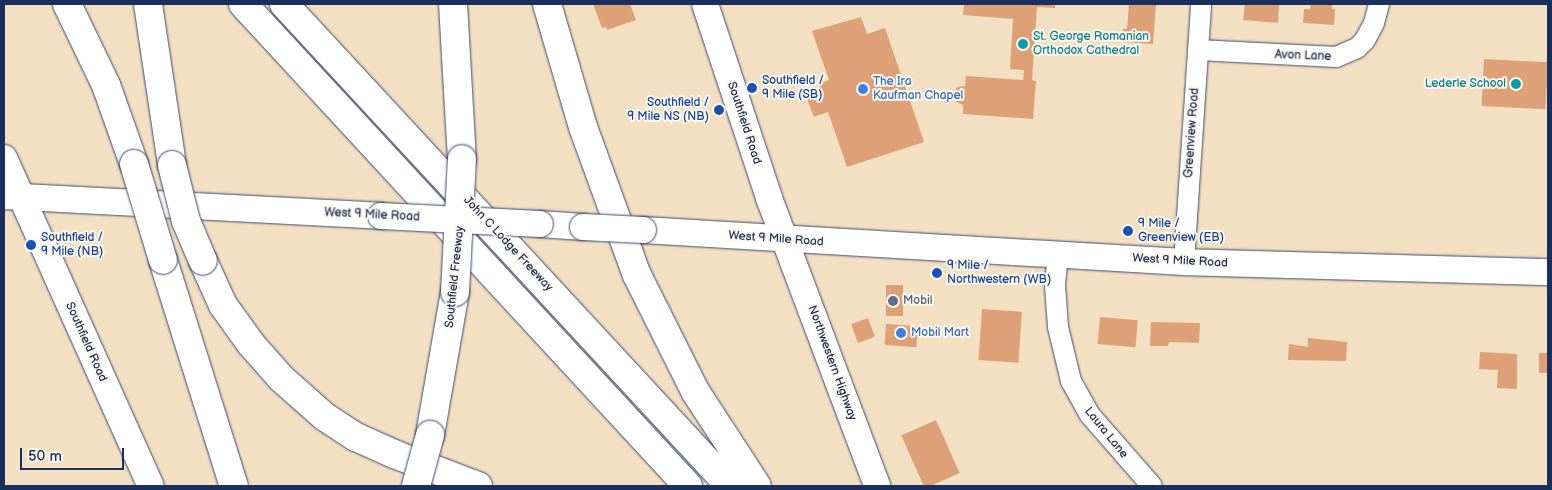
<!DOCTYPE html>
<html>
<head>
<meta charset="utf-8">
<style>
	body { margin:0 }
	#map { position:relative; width:1552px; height:490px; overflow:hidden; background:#f3dfc2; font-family:"Balsamiq Sans",sans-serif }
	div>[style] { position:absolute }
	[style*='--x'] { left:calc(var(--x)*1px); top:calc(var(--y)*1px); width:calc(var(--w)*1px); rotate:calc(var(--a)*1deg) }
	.building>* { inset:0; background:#dea177; transform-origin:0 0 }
	.roads { filter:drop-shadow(0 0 1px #3b496d) drop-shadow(0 0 1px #3b496d) }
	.minor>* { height:20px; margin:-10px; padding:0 10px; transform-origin:10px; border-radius:10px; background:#fff }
	.major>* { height:26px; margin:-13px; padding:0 13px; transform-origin:13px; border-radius:13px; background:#fff }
	.highway>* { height:28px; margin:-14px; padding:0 14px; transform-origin:14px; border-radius:14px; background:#fff }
	.bridges { filter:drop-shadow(0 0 1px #3b496d) drop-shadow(0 0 1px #3b496d) }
	.major-bridge>* { height:26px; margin:-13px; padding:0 13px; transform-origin:13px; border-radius:13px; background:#fff }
	.highway-bridge>* { height:28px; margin:-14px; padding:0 14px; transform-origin:14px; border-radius:14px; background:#fff }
	.dots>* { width:14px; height:14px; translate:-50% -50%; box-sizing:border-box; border:2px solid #fbf7ec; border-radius:50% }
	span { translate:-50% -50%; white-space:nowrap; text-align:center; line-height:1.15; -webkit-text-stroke:4px #fbf7ec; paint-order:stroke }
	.culture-label { font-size:12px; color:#0d838f }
	.left { translate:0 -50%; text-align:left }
	.right { translate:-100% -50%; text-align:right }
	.street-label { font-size:12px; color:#1b2f5e }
	.transit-label { font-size:12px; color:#164399 }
	.shop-label { font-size:12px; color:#366cbe }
	.service-label { font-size:12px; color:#4e5e75 }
	.frame { position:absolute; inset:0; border:5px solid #1b2f5e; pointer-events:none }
	.scale { position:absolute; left:20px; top:448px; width:104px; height:22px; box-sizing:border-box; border:2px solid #1b2f5e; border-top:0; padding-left:6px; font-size:15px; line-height:18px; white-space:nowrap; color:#1b2f5e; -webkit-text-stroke:4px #fbf7ec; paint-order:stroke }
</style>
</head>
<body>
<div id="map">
	<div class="building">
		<div style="clip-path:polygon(593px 4px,630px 4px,636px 20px,607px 30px,606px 27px,602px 28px)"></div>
		<div style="clip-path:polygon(964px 4px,1055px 4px,1055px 8px,1037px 7px,1032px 80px,1036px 81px,1033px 119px,963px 114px,963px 105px,955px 101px,954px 94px,957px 87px,965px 86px,966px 76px,1023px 80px,1024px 70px,1010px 69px,1013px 19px,963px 15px)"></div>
		<div style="clip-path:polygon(1129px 4px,1156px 4px,1153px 44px,1122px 42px,1123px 29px,1127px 29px)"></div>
		<div style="clip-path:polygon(1245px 4px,1279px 4px,1278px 23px,1243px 20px)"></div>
		<div style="clip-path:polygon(1311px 4px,1332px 4px,1332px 9px,1335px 9px,1334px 25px,1303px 23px,1304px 9px,1310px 9px)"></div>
		<div style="clip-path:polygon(861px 17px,867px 34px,885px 28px,924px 142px,847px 167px,828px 112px,814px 117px,807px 99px,822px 94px,818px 84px,829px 80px,812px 31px)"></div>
		<div style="left:1484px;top:59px;width:64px;height:47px;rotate:3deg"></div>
		<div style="left:886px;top:285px;width:17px;height:31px"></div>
		<div style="left:982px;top:309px;width:40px;height:51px;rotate:4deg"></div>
		<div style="left:1100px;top:317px;width:38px;height:27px;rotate:5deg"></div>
		<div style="left:868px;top:318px;width:20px;height:18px;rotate:70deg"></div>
		<div style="clip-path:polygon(1151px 322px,1200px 323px,1199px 343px,1169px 342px,1168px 346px,1150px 346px)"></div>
		<div style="left:886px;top:324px;width:32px;height:21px;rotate:4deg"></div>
		<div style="clip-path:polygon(1308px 338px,1347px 342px,1346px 361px,1288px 360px,1289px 344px,1308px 347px)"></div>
		<div style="clip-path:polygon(1480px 352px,1517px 354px,1517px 389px,1497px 388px,1498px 370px,1479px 369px)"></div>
		<div style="left:1539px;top:353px;width:9px;height:20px"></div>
		<div style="left:936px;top:420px;width:58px;height:38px;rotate:66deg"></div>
	</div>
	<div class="roads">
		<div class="minor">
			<div style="--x:1198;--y:50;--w:138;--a:2.9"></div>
			<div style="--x:1336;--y:57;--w:23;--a:-23"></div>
			<div style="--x:1357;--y:48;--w:11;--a:-45"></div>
			<div style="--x:1365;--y:40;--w:19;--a:-62"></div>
			<div style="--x:1374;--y:23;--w:20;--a:-75"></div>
			<div style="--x:1058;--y:255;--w:30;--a:96"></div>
			<div style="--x:1055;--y:285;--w:42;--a:85.9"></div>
			<div style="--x:1058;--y:327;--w:56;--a:76.5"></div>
			<div style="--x:1071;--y:381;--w:39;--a:61"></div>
			<div style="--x:1090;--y:415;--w:94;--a:48.9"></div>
			<div style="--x:1184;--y:262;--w:259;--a:-86.2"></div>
		</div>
		<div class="major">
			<div style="--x:705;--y:4;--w:204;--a:71.7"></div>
			<div style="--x:769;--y:198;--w:308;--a:69.4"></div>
			<div style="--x:4;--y:158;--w:359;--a:65.9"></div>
			<div style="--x:4;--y:196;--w:378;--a:3"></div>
			<div style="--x:540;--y:224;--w:43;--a:4"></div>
			<div style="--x:643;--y:230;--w:542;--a:3.39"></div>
			<div style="--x:1184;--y:262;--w:364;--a:1.6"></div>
		</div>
		<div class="highway">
			<div style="--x:67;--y:4;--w:90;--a:64.3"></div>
			<div style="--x:106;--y:85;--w:84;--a:70.5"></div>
			<div style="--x:148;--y:4;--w:163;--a:81.5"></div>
			<div style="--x:243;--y:4;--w:656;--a:47.29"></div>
			<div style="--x:284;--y:4;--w:657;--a:47.22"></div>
			<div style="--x:453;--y:4;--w:155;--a:86.7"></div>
			<div style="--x:547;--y:4;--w:128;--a:73.7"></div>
			<div style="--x:583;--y:127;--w:158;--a:70"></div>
			<div style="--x:637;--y:275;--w:130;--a:63.4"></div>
			<div style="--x:695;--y:391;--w:113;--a:56.9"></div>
			<div style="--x:163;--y:260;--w:237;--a:72.6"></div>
			<div style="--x:203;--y:261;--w:48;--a:65.6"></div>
			<div style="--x:223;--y:305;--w:48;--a:54.3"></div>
			<div style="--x:251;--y:344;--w:47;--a:48.5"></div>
			<div style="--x:282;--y:379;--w:57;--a:41.5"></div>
			<div style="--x:325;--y:417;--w:37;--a:33"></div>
			<div style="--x:356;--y:437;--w:42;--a:24.1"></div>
			<div style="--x:394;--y:454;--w:90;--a:20.9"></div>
			<div style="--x:430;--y:435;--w:145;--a:-80.1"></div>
		</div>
	</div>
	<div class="bridges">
		<div class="major-bridge">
			<div style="--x:381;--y:216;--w:159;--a:2.9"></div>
			<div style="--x:583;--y:227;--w:60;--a:2.9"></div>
		</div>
		<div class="highway-bridge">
			<div style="--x:134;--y:164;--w:100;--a:73.2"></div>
			<div style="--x:172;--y:165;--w:58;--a:76"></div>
			<div style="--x:186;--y:221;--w:43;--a:67"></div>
			<div style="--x:455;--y:292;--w:133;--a:-87"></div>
			<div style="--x:416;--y:486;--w:53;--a:-74.6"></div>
		</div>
	</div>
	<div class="dots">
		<div style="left:1023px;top:44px;background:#0f9aa8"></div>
		<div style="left:1516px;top:84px;background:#0f9aa8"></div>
		<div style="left:752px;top:88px;background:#1a4fb4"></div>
		<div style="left:863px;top:89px;background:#3f7fe0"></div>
		<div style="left:719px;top:110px;background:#1a4fb4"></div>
		<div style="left:1128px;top:231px;background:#1a4fb4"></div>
		<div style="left:31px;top:245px;background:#1a4fb4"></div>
		<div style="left:937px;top:273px;background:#1a4fb4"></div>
		<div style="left:893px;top:301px;background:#5c6f8a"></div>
		<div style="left:901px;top:333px;background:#3f7fe0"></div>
	</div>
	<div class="culture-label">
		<span class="left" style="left:1033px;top:44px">St. George Romanian<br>Orthodox Cathedral</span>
		<span class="right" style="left:1506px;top:84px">Lederle School</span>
	</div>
	<div class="street-label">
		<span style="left:1303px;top:56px;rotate:2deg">Avon Lane</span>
		<span style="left:744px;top:123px;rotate:72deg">Southfield Road</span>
		<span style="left:1192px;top:133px;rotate:-86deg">Greenview Road</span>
		<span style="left:372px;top:215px;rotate:3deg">West 9 Mile Road</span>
		<span style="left:776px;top:239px;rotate:4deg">West 9 Mile Road</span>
		<span style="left:508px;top:244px;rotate:47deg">John C Lodge Freeway</span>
		<span style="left:1180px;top:261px;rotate:3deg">West 9 Mile Road</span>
		<span style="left:455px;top:277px;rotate:-84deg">Southfield Freeway</span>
		<span style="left:86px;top:342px;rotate:66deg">Southfield Road</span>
		<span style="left:832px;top:363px;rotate:70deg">Northwestern Highway</span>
		<span style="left:1106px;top:433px;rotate:51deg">Laura Lane</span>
	</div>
	<div class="transit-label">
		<span class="left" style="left:762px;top:88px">Southfield /<br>9 Mile (SB)</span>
		<span class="right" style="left:709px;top:110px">Southfield /<br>9 Mile NS (NB)</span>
		<span class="left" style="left:1138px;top:231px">9 Mile /<br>Greenview (EB)</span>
		<span class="left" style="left:41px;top:245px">Southfield /<br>9 Mile (NB)</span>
		<span class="left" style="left:947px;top:273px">9 Mile /<br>Northwestern (WB)</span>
	</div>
	<div class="shop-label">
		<span class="left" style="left:873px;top:89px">The Ira<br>Kaufman Chapel</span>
		<span class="left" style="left:911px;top:333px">Mobil Mart</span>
	</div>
	<div class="service-label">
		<span class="left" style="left:903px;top:301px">Mobil</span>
	</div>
	<div class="frame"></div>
	<div class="scale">50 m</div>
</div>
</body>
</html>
